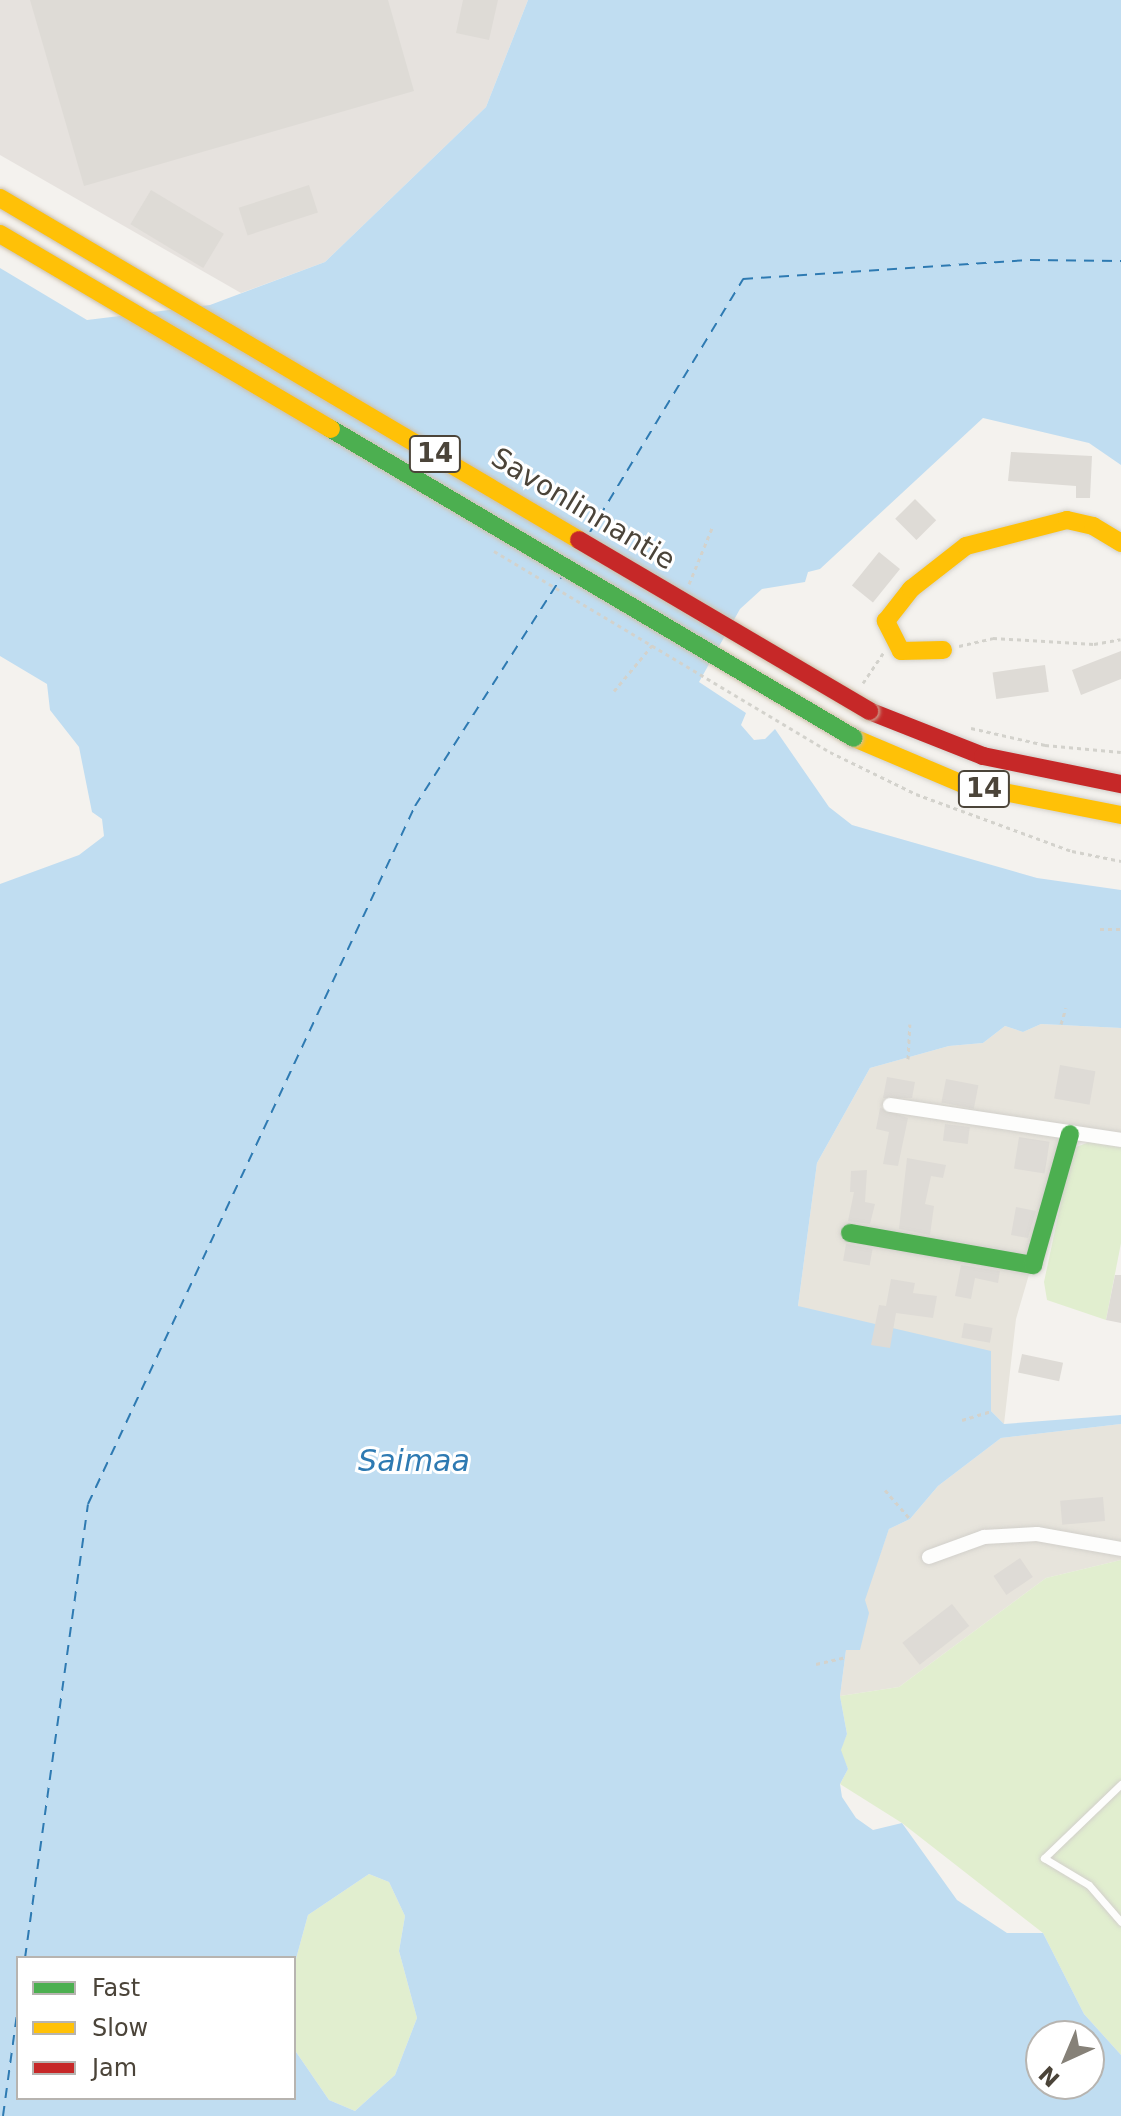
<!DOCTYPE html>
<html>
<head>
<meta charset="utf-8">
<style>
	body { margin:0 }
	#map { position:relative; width:1121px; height:2116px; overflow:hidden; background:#f4f2ee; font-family:"DejaVu Sans",sans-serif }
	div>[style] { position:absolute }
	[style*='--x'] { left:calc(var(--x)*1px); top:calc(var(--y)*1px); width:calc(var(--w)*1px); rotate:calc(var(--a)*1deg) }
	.residential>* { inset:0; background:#e7e4dc }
	.industrial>* { inset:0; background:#e6e2de }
	.green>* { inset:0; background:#e1eecf }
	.water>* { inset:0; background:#c0ddf1 }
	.ferry>* { height:2px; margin-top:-1px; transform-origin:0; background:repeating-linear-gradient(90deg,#2e7ab2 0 10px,transparent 0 18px) }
	.building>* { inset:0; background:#dedbd6; transform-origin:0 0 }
	.path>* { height:3px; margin-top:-1.5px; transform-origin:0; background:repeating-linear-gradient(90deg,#d3d2cc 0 4px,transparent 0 8px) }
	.roads { filter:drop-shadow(0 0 2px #d2d0cb) drop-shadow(0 0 2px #d2d0cb) }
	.lane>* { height:7px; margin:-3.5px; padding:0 3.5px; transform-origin:3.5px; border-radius:3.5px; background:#fdfdfc }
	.street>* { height:14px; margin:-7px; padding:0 7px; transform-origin:7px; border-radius:7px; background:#fdfdfc }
	.fast>* { height:18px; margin:-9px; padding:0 9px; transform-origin:9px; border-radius:9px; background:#4caf50 }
	.slow>* { height:18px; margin:-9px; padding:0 9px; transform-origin:9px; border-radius:9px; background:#ffc107 }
	.jam>* { height:18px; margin:-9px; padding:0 9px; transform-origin:9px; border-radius:9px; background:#c62828 }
	.path-bridge>* { height:3px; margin-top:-1.5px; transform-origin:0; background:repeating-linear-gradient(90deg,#d3d2cc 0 4px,transparent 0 8px) }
	.bridges { filter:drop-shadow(0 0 2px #ccbfa9) drop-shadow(0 0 2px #ccbfa9) }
	.fast-bridge>* { height:18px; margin:-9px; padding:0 9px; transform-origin:9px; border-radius:9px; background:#4caf50 }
	.slow-bridge>* { height:18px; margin:-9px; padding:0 9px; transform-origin:9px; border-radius:9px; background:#ffc107 }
	.jam-bridge>* { height:18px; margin:-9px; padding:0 9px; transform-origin:9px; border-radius:9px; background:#c62828 }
	span { translate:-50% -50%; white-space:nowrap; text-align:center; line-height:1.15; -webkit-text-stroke:6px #fff; paint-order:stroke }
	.shield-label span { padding:2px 6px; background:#fff; border:2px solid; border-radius:6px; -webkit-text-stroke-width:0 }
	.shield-label { font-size:26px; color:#4b4439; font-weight:700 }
	.street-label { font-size:28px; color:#4b4439 }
	.water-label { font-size:30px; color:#2e7ab2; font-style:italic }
	.legend { position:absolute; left:16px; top:1956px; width:280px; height:144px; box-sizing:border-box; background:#fff; border:2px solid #b7b4b0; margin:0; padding:10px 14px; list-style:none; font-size:24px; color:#4b4439 }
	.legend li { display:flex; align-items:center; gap:16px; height:40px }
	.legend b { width:40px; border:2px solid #b7b4b0 }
	.north { position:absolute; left:1025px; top:2020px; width:80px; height:80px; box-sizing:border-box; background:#fff; border:2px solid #b7b4b0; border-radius:50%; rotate:224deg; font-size:22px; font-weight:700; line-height:32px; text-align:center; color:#4b4439 }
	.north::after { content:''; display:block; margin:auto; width:28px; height:36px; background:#868178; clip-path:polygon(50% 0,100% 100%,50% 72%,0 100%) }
</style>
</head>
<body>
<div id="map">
	<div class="residential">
		<div style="clip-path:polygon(1041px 1024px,1121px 1028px,1121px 1140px,1070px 1134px,1016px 1319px,1004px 1424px,991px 1411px,798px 1306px,817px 1163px,870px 1068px,949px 1046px,983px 1043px,1005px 1026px,1023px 1032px)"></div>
		<div style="clip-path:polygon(1121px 1424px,1121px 1560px,1046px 1578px,899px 1687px,840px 1696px,846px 1650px,889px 1529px,910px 1519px,938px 1486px,1001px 1438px)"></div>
	</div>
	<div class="industrial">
		<div style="clip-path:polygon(0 0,528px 0,486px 107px,325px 262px,241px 293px,0 155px)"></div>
	</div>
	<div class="green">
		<div style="clip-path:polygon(1095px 1140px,1121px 1145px,1121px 1243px,1106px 1320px,1047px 1300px,1044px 1282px,1070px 1160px,1076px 1147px)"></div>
		<div style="clip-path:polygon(1121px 1560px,1121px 2055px,1084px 2014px,1043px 1933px,902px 1823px,840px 1784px,848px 1769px,840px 1750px,847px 1734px,840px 1696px,899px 1687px,1046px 1578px)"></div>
		<div style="clip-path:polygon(369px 1874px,389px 1882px,405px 1916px,399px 1951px,417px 2018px,395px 2075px,355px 2111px,329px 2100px,294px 2049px,294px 1966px,308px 1915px)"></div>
	</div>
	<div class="water">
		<div style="clip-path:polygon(evenodd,528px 0,1121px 0,1121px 465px,1089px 443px,983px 418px,820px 569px,808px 572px,805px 582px,762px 589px,740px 609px,699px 682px,746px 713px,741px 725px,754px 740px,765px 739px,775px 729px,829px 807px,852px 825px,1037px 878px,1121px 890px,1121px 1028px,1041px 1024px,1023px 1032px,1005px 1026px,983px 1043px,949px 1046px,870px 1068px,817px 1163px,798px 1306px,991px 1351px,991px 1411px,1004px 1424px,1121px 1415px,1121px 1424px,1001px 1438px,938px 1486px,910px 1519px,889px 1529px,865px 1600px,869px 1613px,860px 1650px,846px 1650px,840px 1696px,847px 1734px,841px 1750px,848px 1769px,840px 1784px,842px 1797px,856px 1818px,873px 1830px,902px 1823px,957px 1900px,1007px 1933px,1043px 1933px,1084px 2014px,1121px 2055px,1121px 2116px,0 2116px,0 884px,79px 855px,104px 836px,102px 819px,92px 812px,79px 747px,50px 710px,47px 684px,0 656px,0 268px,87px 320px,210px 305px,325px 262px,486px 107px,528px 0,369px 1874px,389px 1882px,405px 1916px,399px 1951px,417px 2018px,395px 2075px,355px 2111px,329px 2100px,294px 2049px,294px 2098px,18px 2098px,18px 1958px,294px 1958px,294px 1966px,308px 1915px,369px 1874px,528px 0,1041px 2036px,1089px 2036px,1089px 2084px,1041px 2084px,1041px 2036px)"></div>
	</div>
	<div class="ferry">
		<div style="--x:590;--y:532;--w:296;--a:-58.8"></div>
		<div style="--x:743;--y:279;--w:288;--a:-3.8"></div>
		<div style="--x:1030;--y:260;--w:91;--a:0.6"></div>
		<div style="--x:25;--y:1958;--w:458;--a:-82.1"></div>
		<div style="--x:88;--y:1504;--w:771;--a:-64.9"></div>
		<div style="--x:415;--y:806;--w:271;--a:-57.4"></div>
		<div style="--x:3;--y:2116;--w:111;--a:-82.2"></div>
	</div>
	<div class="building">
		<div style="clip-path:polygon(30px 0,388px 0,414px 91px,84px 186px)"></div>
		<div style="clip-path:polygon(463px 0,498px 0,489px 40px,456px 33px)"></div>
		<div style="left:309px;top:185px;width:29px;height:74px;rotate:72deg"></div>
		<div style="left:151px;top:190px;width:85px;height:40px;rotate:31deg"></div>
		<div style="clip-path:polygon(1011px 452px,1092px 456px,1090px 498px,1076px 498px,1076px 486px,1008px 481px)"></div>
		<div style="left:915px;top:499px;width:30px;height:28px;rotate:45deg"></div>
		<div style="left:879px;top:552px;width:27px;height:43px;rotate:39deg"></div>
		<div style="clip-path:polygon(1121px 651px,1121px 679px,1081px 695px,1072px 670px)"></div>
		<div style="left:1045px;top:665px;width:27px;height:53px;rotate:82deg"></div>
		<div style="left:1060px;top:1065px;width:36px;height:34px;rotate:10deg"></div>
		<div style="clip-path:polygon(887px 1077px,915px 1082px,912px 1098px,883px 1098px)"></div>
		<div style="left:946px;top:1079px;width:33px;height:24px;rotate:11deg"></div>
		<div style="clip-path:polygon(880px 1108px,908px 1118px,898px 1166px,883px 1164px,889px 1132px,876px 1129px)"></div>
		<div style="left:945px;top:1124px;width:25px;height:17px;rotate:7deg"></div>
		<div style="left:1019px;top:1137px;width:31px;height:32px;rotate:9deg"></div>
		<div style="clip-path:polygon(907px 1158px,946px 1165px,943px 1178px,931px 1176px,925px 1204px,934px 1206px,930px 1235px,899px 1229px)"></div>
		<div style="clip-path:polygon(867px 1170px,865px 1202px,875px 1204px,870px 1224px,848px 1221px,854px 1192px,850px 1192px,851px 1171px)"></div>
		<div style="clip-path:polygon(1016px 1207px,1036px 1211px,1028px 1238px,1011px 1235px)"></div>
		<div style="left:846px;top:1244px;width:27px;height:17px;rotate:10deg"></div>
		<div style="clip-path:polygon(961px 1265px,1000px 1271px,998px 1283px,975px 1278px,971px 1299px,955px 1296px)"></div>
		<div style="clip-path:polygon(1115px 1275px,1121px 1275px,1121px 1323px,1106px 1320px)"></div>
		<div style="clip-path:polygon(891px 1279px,915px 1283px,913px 1293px,937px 1296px,933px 1318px,896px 1313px,890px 1348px,871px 1345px,879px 1305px,886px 1306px)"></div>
		<div style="left:964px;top:1323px;width:29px;height:15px;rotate:10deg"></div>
		<div style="left:1022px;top:1354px;width:42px;height:19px;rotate:12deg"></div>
		<div style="left:1103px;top:1497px;width:24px;height:43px;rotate:85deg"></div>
		<div style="left:1020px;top:1558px;width:23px;height:32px;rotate:56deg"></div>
		<div style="left:952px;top:1604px;width:28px;height:63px;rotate:52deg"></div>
	</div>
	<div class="path">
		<div style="--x:689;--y:584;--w:61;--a:-67.7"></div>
		<div style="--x:959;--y:646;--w:35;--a:-13"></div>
		<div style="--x:993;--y:638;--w:101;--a:3.4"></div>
		<div style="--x:1094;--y:644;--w:27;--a:-10"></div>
		<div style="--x:863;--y:683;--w:36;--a:-56"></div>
		<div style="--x:614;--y:691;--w:64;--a:-50.1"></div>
		<div style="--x:971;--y:728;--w:76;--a:12.9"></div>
		<div style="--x:1045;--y:745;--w:76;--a:5.3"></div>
		<div style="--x:830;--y:752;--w:96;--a:26"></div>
		<div style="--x:916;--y:794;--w:166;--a:20.1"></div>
		<div style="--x:1072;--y:851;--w:50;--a:11.5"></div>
		<div style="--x:1100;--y:929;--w:21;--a:0"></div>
		<div style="--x:1061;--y:1024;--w:17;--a:-73"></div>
		<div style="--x:908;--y:1059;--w:35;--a:-87"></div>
		<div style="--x:962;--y:1420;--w:30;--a:-17"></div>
		<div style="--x:885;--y:1490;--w:38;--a:49"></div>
		<div style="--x:816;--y:1664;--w:31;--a:-13"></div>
	</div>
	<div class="roads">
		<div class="lane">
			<div style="--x:1121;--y:1784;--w:107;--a:136.1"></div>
			<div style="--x:1044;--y:1858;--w:52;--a:31"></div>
			<div style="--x:1089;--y:1885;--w:49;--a:49.1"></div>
		</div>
		<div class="street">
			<div style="--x:890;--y:1105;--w:234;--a:8.6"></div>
			<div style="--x:929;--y:1557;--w:59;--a:-20"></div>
			<div style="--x:984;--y:1537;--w:53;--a:-3.2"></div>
			<div style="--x:1037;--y:1534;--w:85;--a:10.1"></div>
		</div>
		<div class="fast">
			<div style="--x:850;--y:1233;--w:186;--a:9.9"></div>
			<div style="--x:1033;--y:1265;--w:136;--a:-74.2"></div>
		</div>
		<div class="slow">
			<div style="--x:943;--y:650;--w:42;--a:178.6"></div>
			<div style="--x:901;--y:651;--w:34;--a:-117"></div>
			<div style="--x:886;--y:621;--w:41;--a:-52"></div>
			<div style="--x:911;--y:589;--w:70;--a:-38"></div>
			<div style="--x:966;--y:546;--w:104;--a:-14.4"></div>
			<div style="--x:1067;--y:520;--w:27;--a:13"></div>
			<div style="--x:1093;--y:526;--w:33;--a:31"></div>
			<div style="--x:854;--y:738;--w:118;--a:22.9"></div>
			<div style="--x:963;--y:784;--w:161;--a:11.1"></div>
		</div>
		<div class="jam">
			<div style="--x:869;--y:711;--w:123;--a:21.5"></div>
			<div style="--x:983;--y:756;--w:141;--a:11.5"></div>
		</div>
	</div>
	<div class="path-bridge">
		<div style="--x:494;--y:551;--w:392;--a:30.9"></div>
	</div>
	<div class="bridges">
		<div class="fast-bridge">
			<div style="--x:331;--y:429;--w:607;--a:30.58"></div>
		</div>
		<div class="slow-bridge">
			<div style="--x:0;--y:198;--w:672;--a:30.57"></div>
			<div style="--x:0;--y:234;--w:384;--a:30.5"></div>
		</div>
		<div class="jam-bridge">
			<div style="--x:579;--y:540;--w:337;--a:30.5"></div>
		</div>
	</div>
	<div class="shield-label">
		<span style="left:435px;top:454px">14</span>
		<span style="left:984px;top:789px">14</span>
	</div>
	<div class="street-label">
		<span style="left:583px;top:509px;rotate:31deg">Savonlinnantie</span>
	</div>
	<div class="water-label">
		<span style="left:414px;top:1461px">Saimaa</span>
	</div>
	<ul class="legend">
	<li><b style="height:10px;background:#4caf50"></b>Fast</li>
	<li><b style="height:10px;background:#ffc107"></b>Slow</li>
	<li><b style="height:10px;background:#c62828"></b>Jam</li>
	</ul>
	<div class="north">N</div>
</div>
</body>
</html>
